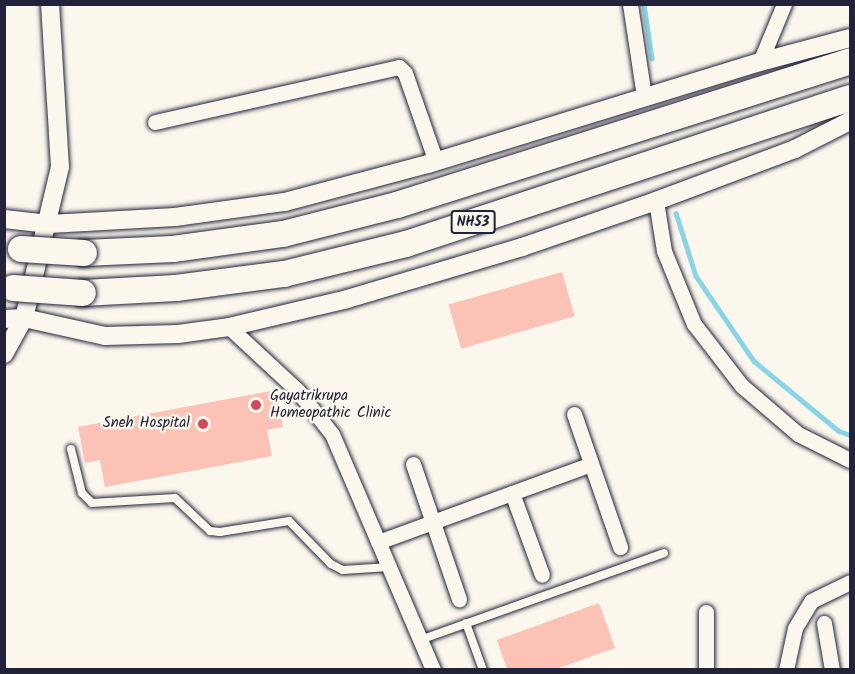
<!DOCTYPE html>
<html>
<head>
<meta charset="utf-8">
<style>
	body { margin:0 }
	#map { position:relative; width:855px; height:674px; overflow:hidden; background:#fbf7ec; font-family:Kalam,sans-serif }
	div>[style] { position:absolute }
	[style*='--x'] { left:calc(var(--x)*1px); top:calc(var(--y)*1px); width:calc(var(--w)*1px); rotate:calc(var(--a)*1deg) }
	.stream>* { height:4.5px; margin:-2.25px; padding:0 2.25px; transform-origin:2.25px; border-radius:2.25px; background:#87d5e6 }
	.building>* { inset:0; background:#fcc2b5; transform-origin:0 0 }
	.roads { filter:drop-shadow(0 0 2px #22223b) drop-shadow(0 0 2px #22223b) }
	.service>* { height:8px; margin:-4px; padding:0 4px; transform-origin:4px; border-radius:4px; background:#fbf7ec }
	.minor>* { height:15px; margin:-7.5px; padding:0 7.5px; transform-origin:7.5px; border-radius:7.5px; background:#fbf7ec }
	.tertiary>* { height:18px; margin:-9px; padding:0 9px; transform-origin:9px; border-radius:9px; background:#fbf7ec }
	.trunk>* { height:26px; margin:-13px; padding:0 13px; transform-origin:13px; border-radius:13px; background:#fbf7ec }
	.bridges { filter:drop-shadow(0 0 2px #22223b) drop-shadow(0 0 2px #22223b) }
	.trunk-bridge>* { height:26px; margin:-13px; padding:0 13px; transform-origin:13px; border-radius:13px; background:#fbf7ec }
	.dots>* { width:16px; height:16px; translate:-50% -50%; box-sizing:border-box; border:3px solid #fbf7ec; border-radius:50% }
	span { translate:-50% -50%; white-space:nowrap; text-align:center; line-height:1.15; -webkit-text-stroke:5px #fbf7ec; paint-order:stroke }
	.shield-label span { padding:2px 4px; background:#fbf7ec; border:2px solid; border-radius:4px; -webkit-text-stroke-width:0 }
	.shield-label { font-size:14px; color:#22223b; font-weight:700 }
	.poi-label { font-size:15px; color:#22223b }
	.left { translate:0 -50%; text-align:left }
	.right { translate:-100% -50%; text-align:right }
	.frame { position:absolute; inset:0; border:6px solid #22223b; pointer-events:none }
</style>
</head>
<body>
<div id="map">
	<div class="stream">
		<div style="--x:644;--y:4;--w:55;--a:81.6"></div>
		<div style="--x:676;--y:213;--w:66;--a:72.4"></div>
		<div style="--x:696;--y:276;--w:103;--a:55.7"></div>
		<div style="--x:754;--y:361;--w:110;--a:39.5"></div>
		<div style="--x:839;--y:431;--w:12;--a:20"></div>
	</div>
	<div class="building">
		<div style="left:562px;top:272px;width:46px;height:118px;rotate:74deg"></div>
		<div style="clip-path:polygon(276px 390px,283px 427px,267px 430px,272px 456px,105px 487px,100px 460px,85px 463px,78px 427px)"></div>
		<div style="clip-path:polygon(599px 603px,615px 648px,556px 669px,507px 669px,497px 640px)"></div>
	</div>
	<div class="roads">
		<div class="service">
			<div style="--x:71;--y:449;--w:45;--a:76"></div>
			<div style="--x:82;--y:493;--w:14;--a:45"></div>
			<div style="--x:92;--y:503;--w:83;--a:-3.4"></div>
			<div style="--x:175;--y:498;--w:48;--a:43.3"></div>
			<div style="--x:210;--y:531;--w:10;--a:6"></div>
			<div style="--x:220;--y:532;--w:70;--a:-9.1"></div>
			<div style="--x:289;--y:521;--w:60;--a:45.7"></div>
			<div style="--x:331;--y:564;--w:13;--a:27"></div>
			<div style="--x:343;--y:570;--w:46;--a:-3.7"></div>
			<div style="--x:466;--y:623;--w:50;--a:70.1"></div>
			<div style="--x:420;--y:640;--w:259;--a:-19.6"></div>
		</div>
		<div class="minor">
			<div style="--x:630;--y:4;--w:94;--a:81.4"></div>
			<div style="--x:760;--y:62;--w:63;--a:-67.5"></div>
			<div style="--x:155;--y:122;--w:250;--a:-12.7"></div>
			<div style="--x:399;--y:67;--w:8;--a:45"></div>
			<div style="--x:405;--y:73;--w:94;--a:70.8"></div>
			<div style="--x:656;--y:201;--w:51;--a:80.9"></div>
			<div style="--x:664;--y:251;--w:79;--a:67.7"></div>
			<div style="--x:694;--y:324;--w:78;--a:52.3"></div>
			<div style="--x:742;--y:386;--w:74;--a:40.6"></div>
			<div style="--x:798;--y:434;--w:58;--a:26.6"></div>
			<div style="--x:229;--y:327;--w:93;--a:42.8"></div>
			<div style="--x:297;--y:390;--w:56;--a:51.5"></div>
			<div style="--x:332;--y:434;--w:257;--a:66.8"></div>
			<div style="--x:574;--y:414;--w:141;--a:70.9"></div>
			<div style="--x:413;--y:464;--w:143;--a:71.2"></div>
			<div style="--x:512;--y:493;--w:87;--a:69.9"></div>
			<div style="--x:378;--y:542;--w:227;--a:-20.1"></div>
			<div style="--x:706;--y:612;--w:58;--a:90"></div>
			<div style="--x:824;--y:623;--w:48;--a:80.3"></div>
			<div style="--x:786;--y:670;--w:43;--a:-77.9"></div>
			<div style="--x:795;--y:628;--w:31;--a:-59"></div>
			<div style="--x:811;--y:601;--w:43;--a:-26"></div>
		</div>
		<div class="tertiary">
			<div style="--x:4;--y:219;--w:45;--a:6.3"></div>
			<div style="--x:49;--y:224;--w:126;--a:-3.2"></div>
			<div style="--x:175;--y:217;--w:111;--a:-7.8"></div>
			<div style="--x:285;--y:202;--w:148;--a:-14.9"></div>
			<div style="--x:428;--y:164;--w:347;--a:-17.1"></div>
			<div style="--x:760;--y:62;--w:93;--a:-14.9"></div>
			<div style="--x:4;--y:319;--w:20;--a:-3"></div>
			<div style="--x:24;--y:318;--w:83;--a:12.5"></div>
			<div style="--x:105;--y:336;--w:73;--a:-1.6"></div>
			<div style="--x:178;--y:334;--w:51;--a:-7.8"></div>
			<div style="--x:229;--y:327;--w:121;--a:-13.3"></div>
			<div style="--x:347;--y:299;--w:183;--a:-16.5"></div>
			<div style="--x:522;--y:247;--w:142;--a:-18.9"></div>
			<div style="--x:656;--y:201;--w:148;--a:-20.5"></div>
			<div style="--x:795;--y:149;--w:62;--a:-27"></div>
			<div style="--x:4;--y:354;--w:41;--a:-60.9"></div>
			<div style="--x:24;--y:318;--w:155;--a:-76.6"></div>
			<div style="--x:60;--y:167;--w:163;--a:-93.5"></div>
		</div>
		<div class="trunk">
			<div style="--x:84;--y:253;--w:89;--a:-2.6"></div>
			<div style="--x:173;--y:249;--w:111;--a:-7.8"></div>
			<div style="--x:283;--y:234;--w:118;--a:-14.3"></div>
			<div style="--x:397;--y:205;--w:475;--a:-17.6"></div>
			<div style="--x:83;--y:293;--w:93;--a:-3.1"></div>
			<div style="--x:176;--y:288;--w:109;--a:-7.4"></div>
			<div style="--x:284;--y:274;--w:126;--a:-13.8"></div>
			<div style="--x:406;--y:244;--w:467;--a:-18.2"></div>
		</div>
	</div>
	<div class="bridges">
		<div class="trunk-bridge">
			<div style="--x:21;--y:249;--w:63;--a:3.6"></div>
			<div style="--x:13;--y:288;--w:70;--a:4.1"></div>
		</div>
	</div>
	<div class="dots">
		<div style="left:256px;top:405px;background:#d1495b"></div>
		<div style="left:203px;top:424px;background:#d1495b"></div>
	</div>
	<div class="shield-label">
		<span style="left:473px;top:222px">NH53</span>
	</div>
	<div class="poi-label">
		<span class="left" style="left:270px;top:405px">Gayatrikrupa<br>Homeopathic Clinic</span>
		<span class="right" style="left:190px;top:424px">Sneh Hospital</span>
	</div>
	<div class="frame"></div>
</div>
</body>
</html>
